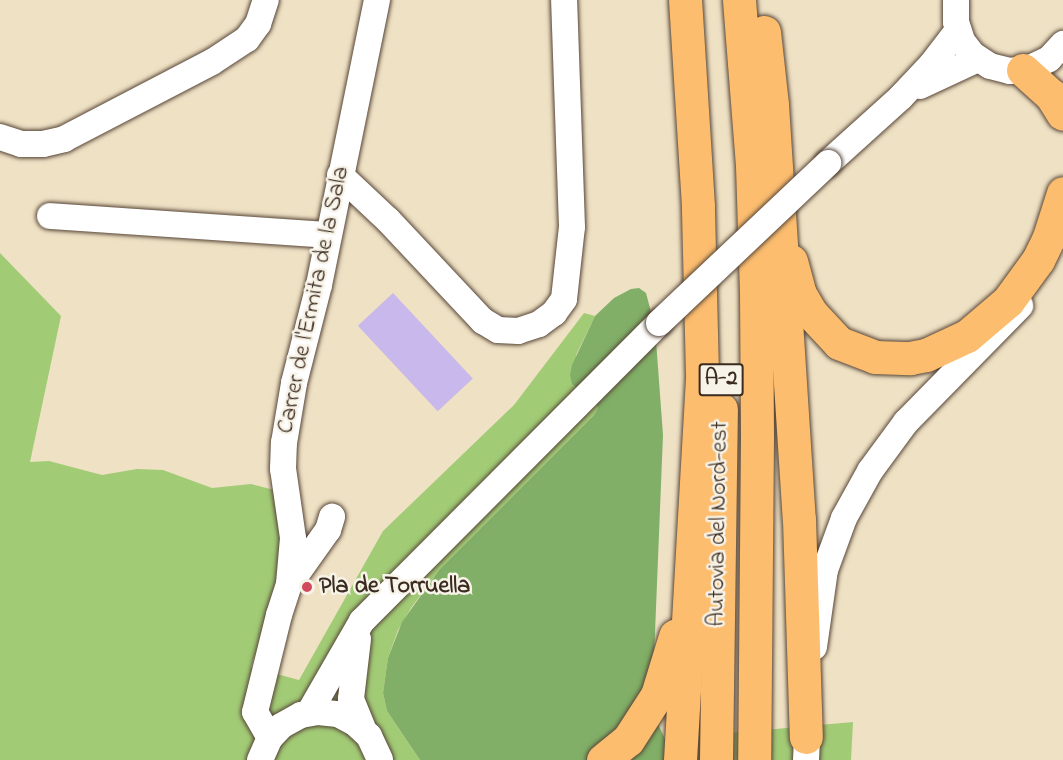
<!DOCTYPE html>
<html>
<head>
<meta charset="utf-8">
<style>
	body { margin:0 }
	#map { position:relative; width:1063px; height:760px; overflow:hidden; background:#efe1c4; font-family:"Indie Flower",sans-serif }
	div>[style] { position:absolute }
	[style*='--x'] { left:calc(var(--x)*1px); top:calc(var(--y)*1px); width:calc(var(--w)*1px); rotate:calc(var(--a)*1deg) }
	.green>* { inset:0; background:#a2cb76 }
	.forest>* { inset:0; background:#81af67 }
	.building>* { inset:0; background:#c8b8eb; transform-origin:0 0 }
	.roads { filter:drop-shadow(0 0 2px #564537) drop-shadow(0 0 2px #564537) }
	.minor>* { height:26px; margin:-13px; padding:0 13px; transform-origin:13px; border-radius:13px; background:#fff }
	.highway>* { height:33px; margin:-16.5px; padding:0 16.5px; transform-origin:16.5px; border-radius:16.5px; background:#fcbd6f }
	.bridges { filter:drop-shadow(0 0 2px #564537) drop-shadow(0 0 2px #564537) }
	.minor-bridge>* { height:26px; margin:-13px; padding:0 13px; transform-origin:13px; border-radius:13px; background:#fff }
	.dots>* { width:16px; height:16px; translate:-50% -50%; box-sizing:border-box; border:3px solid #f7f3e8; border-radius:50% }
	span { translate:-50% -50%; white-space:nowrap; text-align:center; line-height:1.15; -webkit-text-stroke:5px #f7f3e8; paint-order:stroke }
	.shield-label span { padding:2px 4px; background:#f7f3e8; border:2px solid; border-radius:4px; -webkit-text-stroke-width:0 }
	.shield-label { font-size:22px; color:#3b2a1e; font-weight:700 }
	.street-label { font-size:24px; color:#3b2a1e }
	.poi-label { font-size:24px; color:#3b2a1e; font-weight:700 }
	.left { translate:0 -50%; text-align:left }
</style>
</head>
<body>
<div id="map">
	<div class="green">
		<div style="clip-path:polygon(0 253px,61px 316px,30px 462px,49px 461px,102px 475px,137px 469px,163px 470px,212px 488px,251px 484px,274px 490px,288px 535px,271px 611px,251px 667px,299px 680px,383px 531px,514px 405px,584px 313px,595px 316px,576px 355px,598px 408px,594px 415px,439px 570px,411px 608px,398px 630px,388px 658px,383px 693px,387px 711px,420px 760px,0 760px)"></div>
		<div style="clip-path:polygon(853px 722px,851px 760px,666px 760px,665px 739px)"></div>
	</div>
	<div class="forest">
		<div style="clip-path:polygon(639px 288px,646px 293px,655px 327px,663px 435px,654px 658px,643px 692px,665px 739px,666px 760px,420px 760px,387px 711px,383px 693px,388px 658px,402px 622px,439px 570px,594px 415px,598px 408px,594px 400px,572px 384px,570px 375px,572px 365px,595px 316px,614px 298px,631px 289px)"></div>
	</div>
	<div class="building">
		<div style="left:393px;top:293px;width:117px;height:48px;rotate:47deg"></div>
	</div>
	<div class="roads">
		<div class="minor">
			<div style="--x:956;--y:0;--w:22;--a:90"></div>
			<div style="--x:956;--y:22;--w:20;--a:72"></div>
			<div style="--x:962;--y:41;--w:18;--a:52"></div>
			<div style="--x:973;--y:55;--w:20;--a:33"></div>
			<div style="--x:990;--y:66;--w:21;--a:14"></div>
			<div style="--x:1010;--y:71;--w:20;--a:-9"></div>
			<div style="--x:1030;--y:68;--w:21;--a:-25"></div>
			<div style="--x:1049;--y:59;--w:21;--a:-47"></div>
			<div style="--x:920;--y:86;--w:64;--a:-25"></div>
			<div style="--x:0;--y:137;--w:22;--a:18"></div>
			<div style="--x:21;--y:144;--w:22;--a:0"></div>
			<div style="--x:43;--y:144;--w:22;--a:-13"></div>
			<div style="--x:64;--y:139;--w:167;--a:-27.5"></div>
			<div style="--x:212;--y:62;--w:42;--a:-33.3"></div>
			<div style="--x:247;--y:39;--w:19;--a:-54"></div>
			<div style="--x:258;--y:24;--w:25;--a:-72"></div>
			<div style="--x:828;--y:163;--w:98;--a:-42.1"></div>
			<div style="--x:901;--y:97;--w:45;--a:-46.8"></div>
			<div style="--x:932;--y:64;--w:43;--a:-52.6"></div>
			<div style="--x:340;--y:175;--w:66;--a:43.2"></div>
			<div style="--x:388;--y:220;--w:139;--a:46.8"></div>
			<div style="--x:483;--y:321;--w:17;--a:31"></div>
			<div style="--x:498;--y:330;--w:20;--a:3"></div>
			<div style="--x:518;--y:331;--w:22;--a:-18"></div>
			<div style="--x:539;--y:324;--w:19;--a:-36"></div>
			<div style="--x:554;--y:313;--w:17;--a:-54"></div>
			<div style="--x:564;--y:299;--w:72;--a:-83.7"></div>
			<div style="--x:572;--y:227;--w:227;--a:-92"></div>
			<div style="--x:50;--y:216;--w:279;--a:3.9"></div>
			<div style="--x:291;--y:582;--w:64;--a:-54.6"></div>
			<div style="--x:328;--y:530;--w:14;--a:-73"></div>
			<div style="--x:358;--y:639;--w:60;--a:96.7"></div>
			<div style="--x:351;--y:699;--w:32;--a:68"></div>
			<div style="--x:814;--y:647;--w:78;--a:-81.9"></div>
			<div style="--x:825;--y:570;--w:55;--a:-69.9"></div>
			<div style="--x:844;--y:518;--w:54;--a:-61"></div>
			<div style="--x:870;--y:471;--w:61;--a:-53.7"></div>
			<div style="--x:906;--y:422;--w:163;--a:-45.5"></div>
			<div style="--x:309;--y:713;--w:106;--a:-60.1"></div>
			<div style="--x:362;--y:621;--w:421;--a:-45.1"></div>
			<div style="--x:270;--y:738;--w:30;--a:-120"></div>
			<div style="--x:255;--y:712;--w:100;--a:-76.1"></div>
			<div style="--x:279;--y:615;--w:33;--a:-72"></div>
			<div style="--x:289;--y:584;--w:46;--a:-85"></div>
			<div style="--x:293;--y:538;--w:70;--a:-98.2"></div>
			<div style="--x:283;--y:469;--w:26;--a:-88"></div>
			<div style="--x:284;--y:443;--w:61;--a:-80.5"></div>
			<div style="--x:294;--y:383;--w:101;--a:-75.7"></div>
			<div style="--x:319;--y:285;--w:291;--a:-78.5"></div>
			<div style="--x:260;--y:760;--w:24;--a:-66"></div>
			<div style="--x:270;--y:738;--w:16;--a:-47"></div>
			<div style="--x:281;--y:726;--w:23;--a:-29"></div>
			<div style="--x:301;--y:715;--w:17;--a:-10"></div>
			<div style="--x:318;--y:712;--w:20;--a:6"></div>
			<div style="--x:338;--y:714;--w:19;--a:28"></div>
			<div style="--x:355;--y:723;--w:19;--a:43"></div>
			<div style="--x:369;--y:736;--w:26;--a:65"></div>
			<div style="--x:806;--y:760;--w:41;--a:-87.2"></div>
		</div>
		<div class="highway">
			<div style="--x:739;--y:0;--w:166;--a:85.5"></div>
			<div style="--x:752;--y:165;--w:127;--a:88.2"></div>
			<div style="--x:756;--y:292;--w:145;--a:89.6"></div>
			<div style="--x:757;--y:437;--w:323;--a:90.5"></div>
			<div style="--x:764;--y:32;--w:73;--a:83.7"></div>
			<div style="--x:772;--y:105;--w:415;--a:86.3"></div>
			<div style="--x:799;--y:519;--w:218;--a:88.2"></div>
			<div style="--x:1023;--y:70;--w:38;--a:42"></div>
			<div style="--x:1051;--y:95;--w:22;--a:58"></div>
			<div style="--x:791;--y:261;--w:34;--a:75"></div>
			<div style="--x:800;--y:294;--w:22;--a:60"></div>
			<div style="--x:811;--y:313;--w:41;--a:47"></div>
			<div style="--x:839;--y:343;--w:39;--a:21"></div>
			<div style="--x:875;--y:357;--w:35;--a:2"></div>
			<div style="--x:910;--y:358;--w:16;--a:-11"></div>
			<div style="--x:926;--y:355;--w:45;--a:-24.9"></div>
			<div style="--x:967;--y:336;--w:54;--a:-40.5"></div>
			<div style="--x:1008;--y:301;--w:51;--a:-53.8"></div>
			<div style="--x:1038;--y:260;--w:25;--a:-64"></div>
			<div style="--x:1049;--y:237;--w:46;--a:-72.3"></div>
			<div style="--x:603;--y:760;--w:32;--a:-39"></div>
			<div style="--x:628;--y:740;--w:54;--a:-57.2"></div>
			<div style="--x:657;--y:695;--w:62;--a:-73"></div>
			<div style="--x:680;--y:760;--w:387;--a:-86.7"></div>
			<div style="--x:702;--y:374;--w:168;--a:-91.4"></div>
			<div style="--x:698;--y:206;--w:206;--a:-93.6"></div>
			<div style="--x:716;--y:760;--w:351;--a:-89.2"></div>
		</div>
	</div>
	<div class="bridges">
		<div class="minor-bridge">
			<div style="--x:659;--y:323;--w:233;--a:-43.4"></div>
		</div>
	</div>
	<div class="dots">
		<div style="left:307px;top:587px;background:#d1495b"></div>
	</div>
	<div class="shield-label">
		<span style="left:721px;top:380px">A-2</span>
	</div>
	<div class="street-label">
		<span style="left:314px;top:300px;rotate:-78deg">Carrer de l'Ermita de la Sala</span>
		<span style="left:719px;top:524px;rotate:-89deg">Autovia del Nord-est</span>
	</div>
	<div class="poi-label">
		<span class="left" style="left:319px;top:587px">Pla de Torruella</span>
	</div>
</div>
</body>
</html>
